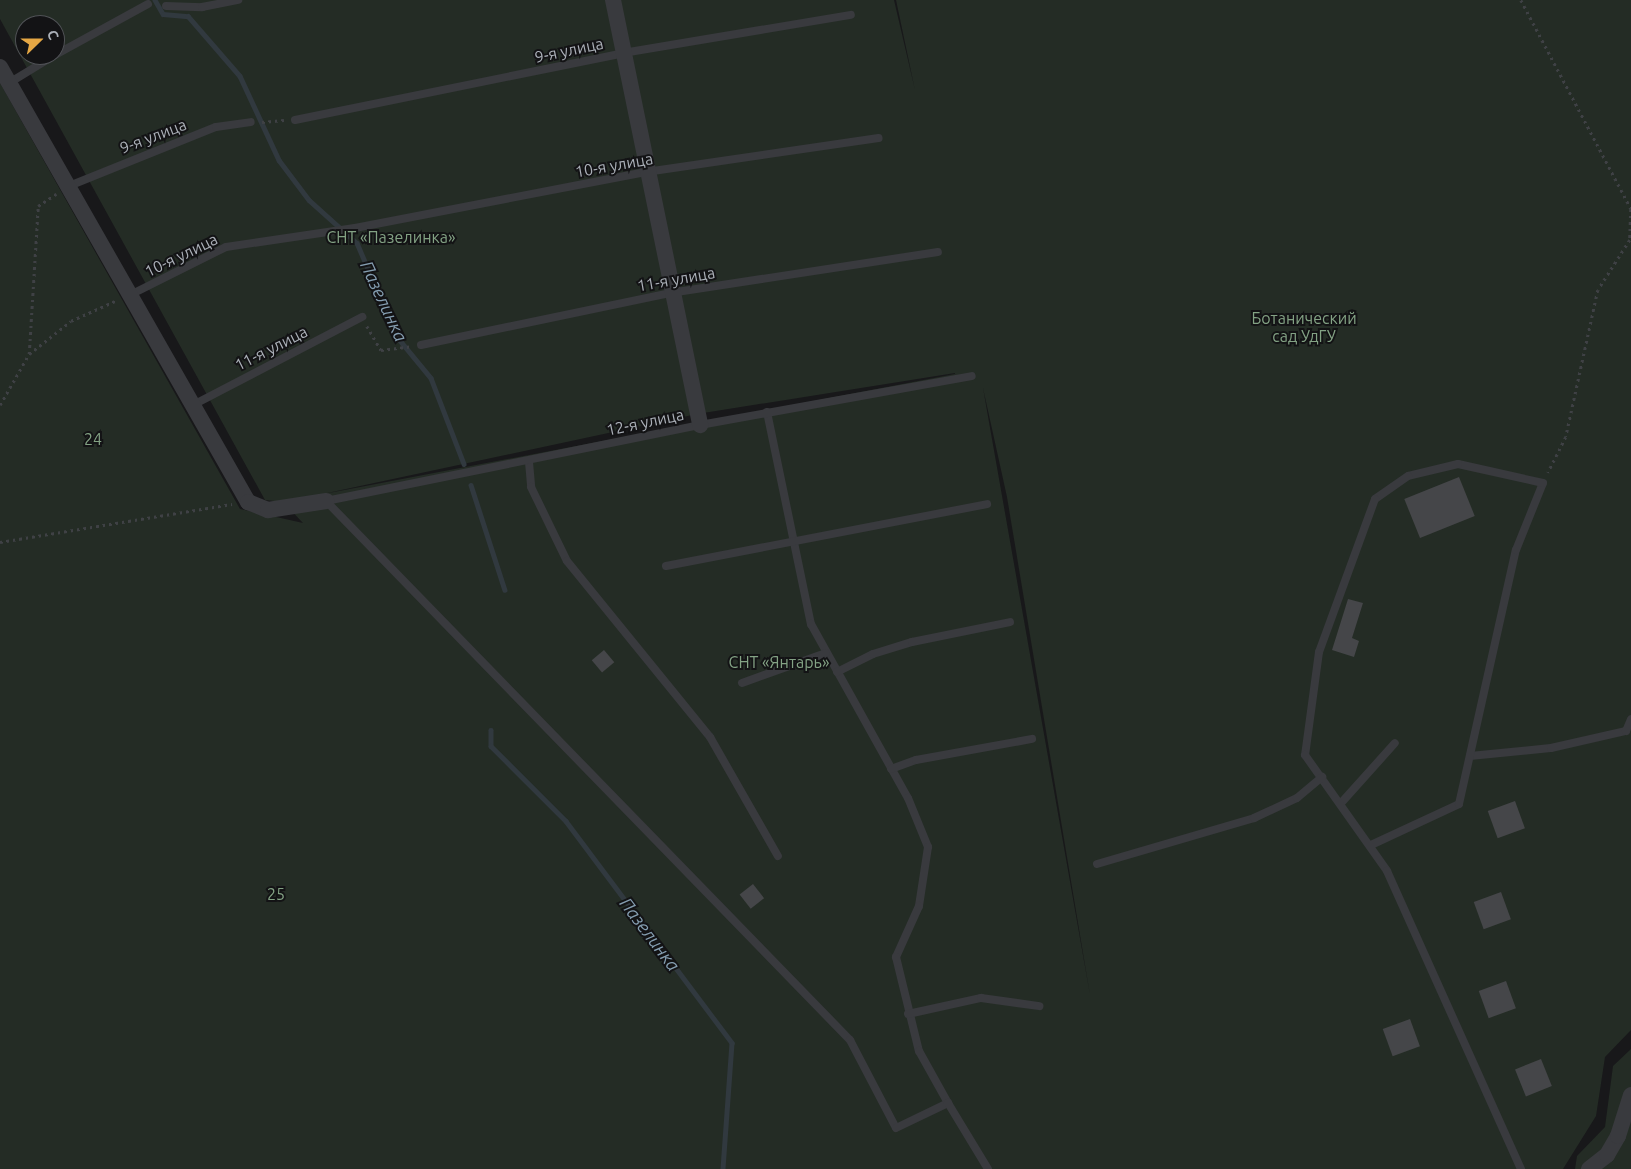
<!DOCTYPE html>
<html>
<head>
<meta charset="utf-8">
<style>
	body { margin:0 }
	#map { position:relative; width:1631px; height:1169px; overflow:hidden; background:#18181a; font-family:Ubuntu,sans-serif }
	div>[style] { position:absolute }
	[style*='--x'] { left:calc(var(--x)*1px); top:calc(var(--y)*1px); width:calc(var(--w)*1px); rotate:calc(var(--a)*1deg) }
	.green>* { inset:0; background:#242c25 }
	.stream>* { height:4.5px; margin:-2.25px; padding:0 2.25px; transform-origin:2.25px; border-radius:2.25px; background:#31393f }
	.building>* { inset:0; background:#454649; transform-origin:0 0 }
	.path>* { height:2.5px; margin-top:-1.25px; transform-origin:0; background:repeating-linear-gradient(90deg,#3f4145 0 2.5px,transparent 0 6.5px) }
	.service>* { height:8px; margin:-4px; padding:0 4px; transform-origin:4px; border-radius:4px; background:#393a3e }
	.minor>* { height:16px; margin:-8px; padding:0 8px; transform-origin:8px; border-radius:8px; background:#393a3e }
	span { translate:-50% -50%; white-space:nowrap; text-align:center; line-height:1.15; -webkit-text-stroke:4px #131315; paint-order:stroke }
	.street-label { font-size:16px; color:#abb0b8 }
	.park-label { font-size:16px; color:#83a284 }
	.water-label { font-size:18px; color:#859eb1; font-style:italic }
	.north { position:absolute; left:15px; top:15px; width:50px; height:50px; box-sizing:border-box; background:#131315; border:1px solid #505256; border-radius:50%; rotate:68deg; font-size:14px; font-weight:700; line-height:20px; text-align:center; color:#abb0b8 }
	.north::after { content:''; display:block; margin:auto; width:18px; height:22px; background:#e5a744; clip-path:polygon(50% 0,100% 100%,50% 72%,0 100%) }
</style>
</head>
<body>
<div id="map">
	<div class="green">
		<div style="clip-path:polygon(evenodd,0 0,894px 0,915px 90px,896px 0,1631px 0,1631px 1030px,1605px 1057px,1596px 1116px,1563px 1169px,0 1169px,0 83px,240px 509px,303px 523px,283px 502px,265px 500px,0 19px,0 0,25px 25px,55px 25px,55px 55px,25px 55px,25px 25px,0 0,955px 373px,955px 374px,318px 495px,697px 414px,955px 373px,0 0,983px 388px,1007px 497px,1090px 995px,983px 388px)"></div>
		<div style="clip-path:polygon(1631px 1049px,1631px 1169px,1575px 1169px,1577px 1156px,1605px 1127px,1613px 1066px)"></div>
	</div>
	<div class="stream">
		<div style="--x:155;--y:0;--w:16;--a:60"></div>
		<div style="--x:163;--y:14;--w:25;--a:5"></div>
		<div style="--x:188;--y:16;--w:79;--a:49.1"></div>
		<div style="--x:240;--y:76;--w:93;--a:65.1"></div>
		<div style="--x:279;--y:160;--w:50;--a:53.1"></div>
		<div style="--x:309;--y:200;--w:64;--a:41.9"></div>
		<div style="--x:357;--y:243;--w:103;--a:66.7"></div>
		<div style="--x:398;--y:338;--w:52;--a:50.5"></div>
		<div style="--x:431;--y:378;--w:92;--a:69"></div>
		<div style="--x:471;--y:485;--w:110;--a:72.1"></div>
		<div style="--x:491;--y:730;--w:16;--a:90"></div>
		<div style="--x:491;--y:746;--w:106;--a:45"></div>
		<div style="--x:566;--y:821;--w:277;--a:53.2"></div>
		<div style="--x:732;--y:1043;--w:126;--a:94.1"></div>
	</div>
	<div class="building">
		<div style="left:1459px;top:477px;width:42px;height:59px;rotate:68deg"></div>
		<div style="clip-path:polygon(1348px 599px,1363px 603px,1352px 638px,1359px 641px,1354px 657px,1332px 650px)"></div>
		<div style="left:604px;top:650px;width:16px;height:16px;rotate:50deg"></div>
		<div style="left:1515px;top:801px;width:29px;height:29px;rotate:70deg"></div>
		<div style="left:753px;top:884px;width:18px;height:17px;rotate:52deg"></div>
		<div style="left:1501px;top:892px;width:29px;height:29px;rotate:70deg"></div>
		<div style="left:1506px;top:981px;width:29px;height:29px;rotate:70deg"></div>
		<div style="left:1410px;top:1019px;width:29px;height:29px;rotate:70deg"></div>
		<div style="left:1541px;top:1059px;width:29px;height:28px;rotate:68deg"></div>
	</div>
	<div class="path">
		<div style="--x:1521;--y:0;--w:236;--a:62.2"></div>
		<div style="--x:1631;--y:209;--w:31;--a:92"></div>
		<div style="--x:1630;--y:240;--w:59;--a:122.6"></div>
		<div style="--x:1598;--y:290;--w:150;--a:102.3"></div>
		<div style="--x:1566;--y:437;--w:40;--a:116.6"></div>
		<div style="--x:262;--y:122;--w:22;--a:-5"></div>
		<div style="--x:367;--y:326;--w:28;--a:60"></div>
		<div style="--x:381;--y:350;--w:31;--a:-7"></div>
		<div style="--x:29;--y:354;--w:53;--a:-38.2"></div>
		<div style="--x:71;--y:321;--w:51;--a:-24.5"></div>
		<div style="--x:0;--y:405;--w:59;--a:-60.4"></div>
		<div style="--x:29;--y:354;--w:148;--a:-86.5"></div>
		<div style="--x:38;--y:206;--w:22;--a:-34"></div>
		<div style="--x:0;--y:542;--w:235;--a:-9.3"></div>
	</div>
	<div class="service">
		<div style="--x:166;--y:6;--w:36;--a:2"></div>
		<div style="--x:202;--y:7;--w:37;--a:-11"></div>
		<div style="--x:55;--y:55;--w:106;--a:-28.7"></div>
		<div style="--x:9;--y:83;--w:54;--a:-31.3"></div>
		<div style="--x:295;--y:120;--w:335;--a:-11.5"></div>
		<div style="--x:623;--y:53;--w:231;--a:-9.5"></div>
		<div style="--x:69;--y:186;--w:158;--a:-21.9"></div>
		<div style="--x:216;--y:127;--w:35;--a:-8"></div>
		<div style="--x:130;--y:295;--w:107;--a:-26.6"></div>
		<div style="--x:226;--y:247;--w:130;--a:-8.4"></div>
		<div style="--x:355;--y:228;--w:296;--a:-10.9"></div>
		<div style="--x:646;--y:172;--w:235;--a:-8.3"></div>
		<div style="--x:421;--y:345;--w:254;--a:-11.8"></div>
		<div style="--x:670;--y:293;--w:271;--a:-8.7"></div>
		<div style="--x:193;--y:405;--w:191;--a:-27.5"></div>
		<div style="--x:767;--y:412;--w:217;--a:78.3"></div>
		<div style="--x:811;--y:624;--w:199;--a:60.9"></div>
		<div style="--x:908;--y:798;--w:53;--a:67.8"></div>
		<div style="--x:928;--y:847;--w:60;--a:98.7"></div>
		<div style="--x:919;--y:906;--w:56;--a:114.3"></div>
		<div style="--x:896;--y:957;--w:97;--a:76.3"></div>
		<div style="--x:919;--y:1051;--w:60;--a:60.9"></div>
		<div style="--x:529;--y:462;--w:25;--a:85"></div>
		<div style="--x:531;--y:487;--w:82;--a:64.1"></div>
		<div style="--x:567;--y:561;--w:227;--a:50.9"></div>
		<div style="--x:710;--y:737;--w:137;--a:60.3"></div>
		<div style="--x:326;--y:501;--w:752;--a:45.81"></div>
		<div style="--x:850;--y:1040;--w:99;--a:62.4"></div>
		<div style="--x:896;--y:1128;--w:58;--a:-25.7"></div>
		<div style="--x:948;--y:1103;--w:77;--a:58.8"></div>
		<div style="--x:326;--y:501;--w:382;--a:-11.5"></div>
		<div style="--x:700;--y:425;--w:276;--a:-10.2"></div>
		<div style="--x:666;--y:566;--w:327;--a:-10.9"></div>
		<div style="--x:837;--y:672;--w:40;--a:-26.6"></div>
		<div style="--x:873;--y:654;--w:41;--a:-17.1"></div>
		<div style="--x:912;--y:642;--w:100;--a:-11.5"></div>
		<div style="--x:742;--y:683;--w:89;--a:-19.7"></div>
		<div style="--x:1470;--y:756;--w:81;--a:-5.6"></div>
		<div style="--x:1551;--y:748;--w:77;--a:-12.8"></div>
		<div style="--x:1626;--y:731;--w:13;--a:-67"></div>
		<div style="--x:891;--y:769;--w:27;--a:-20"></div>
		<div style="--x:916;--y:760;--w:118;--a:-10.3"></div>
		<div style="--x:1342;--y:802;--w:79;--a:-48.1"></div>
		<div style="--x:1371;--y:845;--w:97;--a:-25"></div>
		<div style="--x:1459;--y:804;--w:260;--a:-77.4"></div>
		<div style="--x:1516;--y:550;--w:72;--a:-68.1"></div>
		<div style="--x:1543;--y:483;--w:87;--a:-167.4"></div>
		<div style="--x:1458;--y:464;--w:51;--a:166.5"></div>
		<div style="--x:1408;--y:476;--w:40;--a:145.1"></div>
		<div style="--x:1375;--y:499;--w:163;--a:110.1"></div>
		<div style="--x:1319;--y:652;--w:104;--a:97.7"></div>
		<div style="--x:1305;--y:755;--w:142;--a:54.7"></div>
		<div style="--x:1387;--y:871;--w:327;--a:65.8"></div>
		<div style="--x:1097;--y:864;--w:164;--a:-16.3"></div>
		<div style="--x:1254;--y:818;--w:47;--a:-24.9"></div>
		<div style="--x:1297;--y:798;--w:33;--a:-40"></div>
		<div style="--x:908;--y:1014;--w:75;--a:-12.4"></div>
		<div style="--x:981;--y:998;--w:59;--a:7.9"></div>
	</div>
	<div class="minor">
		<div style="--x:613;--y:0;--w:434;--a:78.4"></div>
		<div style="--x:0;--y:67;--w:501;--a:60.31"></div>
		<div style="--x:248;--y:502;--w:22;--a:22"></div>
		<div style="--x:268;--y:510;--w:59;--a:-8.8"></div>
		<div style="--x:1589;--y:1169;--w:23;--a:-38"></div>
		<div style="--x:1607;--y:1155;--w:22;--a:-60"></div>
		<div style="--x:1618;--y:1136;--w:43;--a:-72.4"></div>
	</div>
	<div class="street-label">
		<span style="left:569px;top:50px;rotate:-12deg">9-я улица</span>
		<span style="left:153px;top:136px;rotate:-21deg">9-я улица</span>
		<span style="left:614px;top:165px;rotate:-10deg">10-я улица</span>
		<span style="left:181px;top:255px;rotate:-26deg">10-я улица</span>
		<span style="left:676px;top:279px;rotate:-10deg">11-я улица</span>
		<span style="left:271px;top:348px;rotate:-27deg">11-я улица</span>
		<span style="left:645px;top:422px;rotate:-12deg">12-я улица</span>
	</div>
	<div class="park-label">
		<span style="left:391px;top:237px">СНТ «Пазелинка»</span>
		<span style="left:1304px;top:327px">Ботанический<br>сад УдГУ</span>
		<span style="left:93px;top:439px">24</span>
		<span style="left:779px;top:662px">СНТ «Янтарь»</span>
		<span style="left:276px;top:894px">25</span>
	</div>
	<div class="water-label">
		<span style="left:384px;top:301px;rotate:65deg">Пазелинка</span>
		<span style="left:650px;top:934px;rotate:53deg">Пазелинка</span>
	</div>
	<div class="north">С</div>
</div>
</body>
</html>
